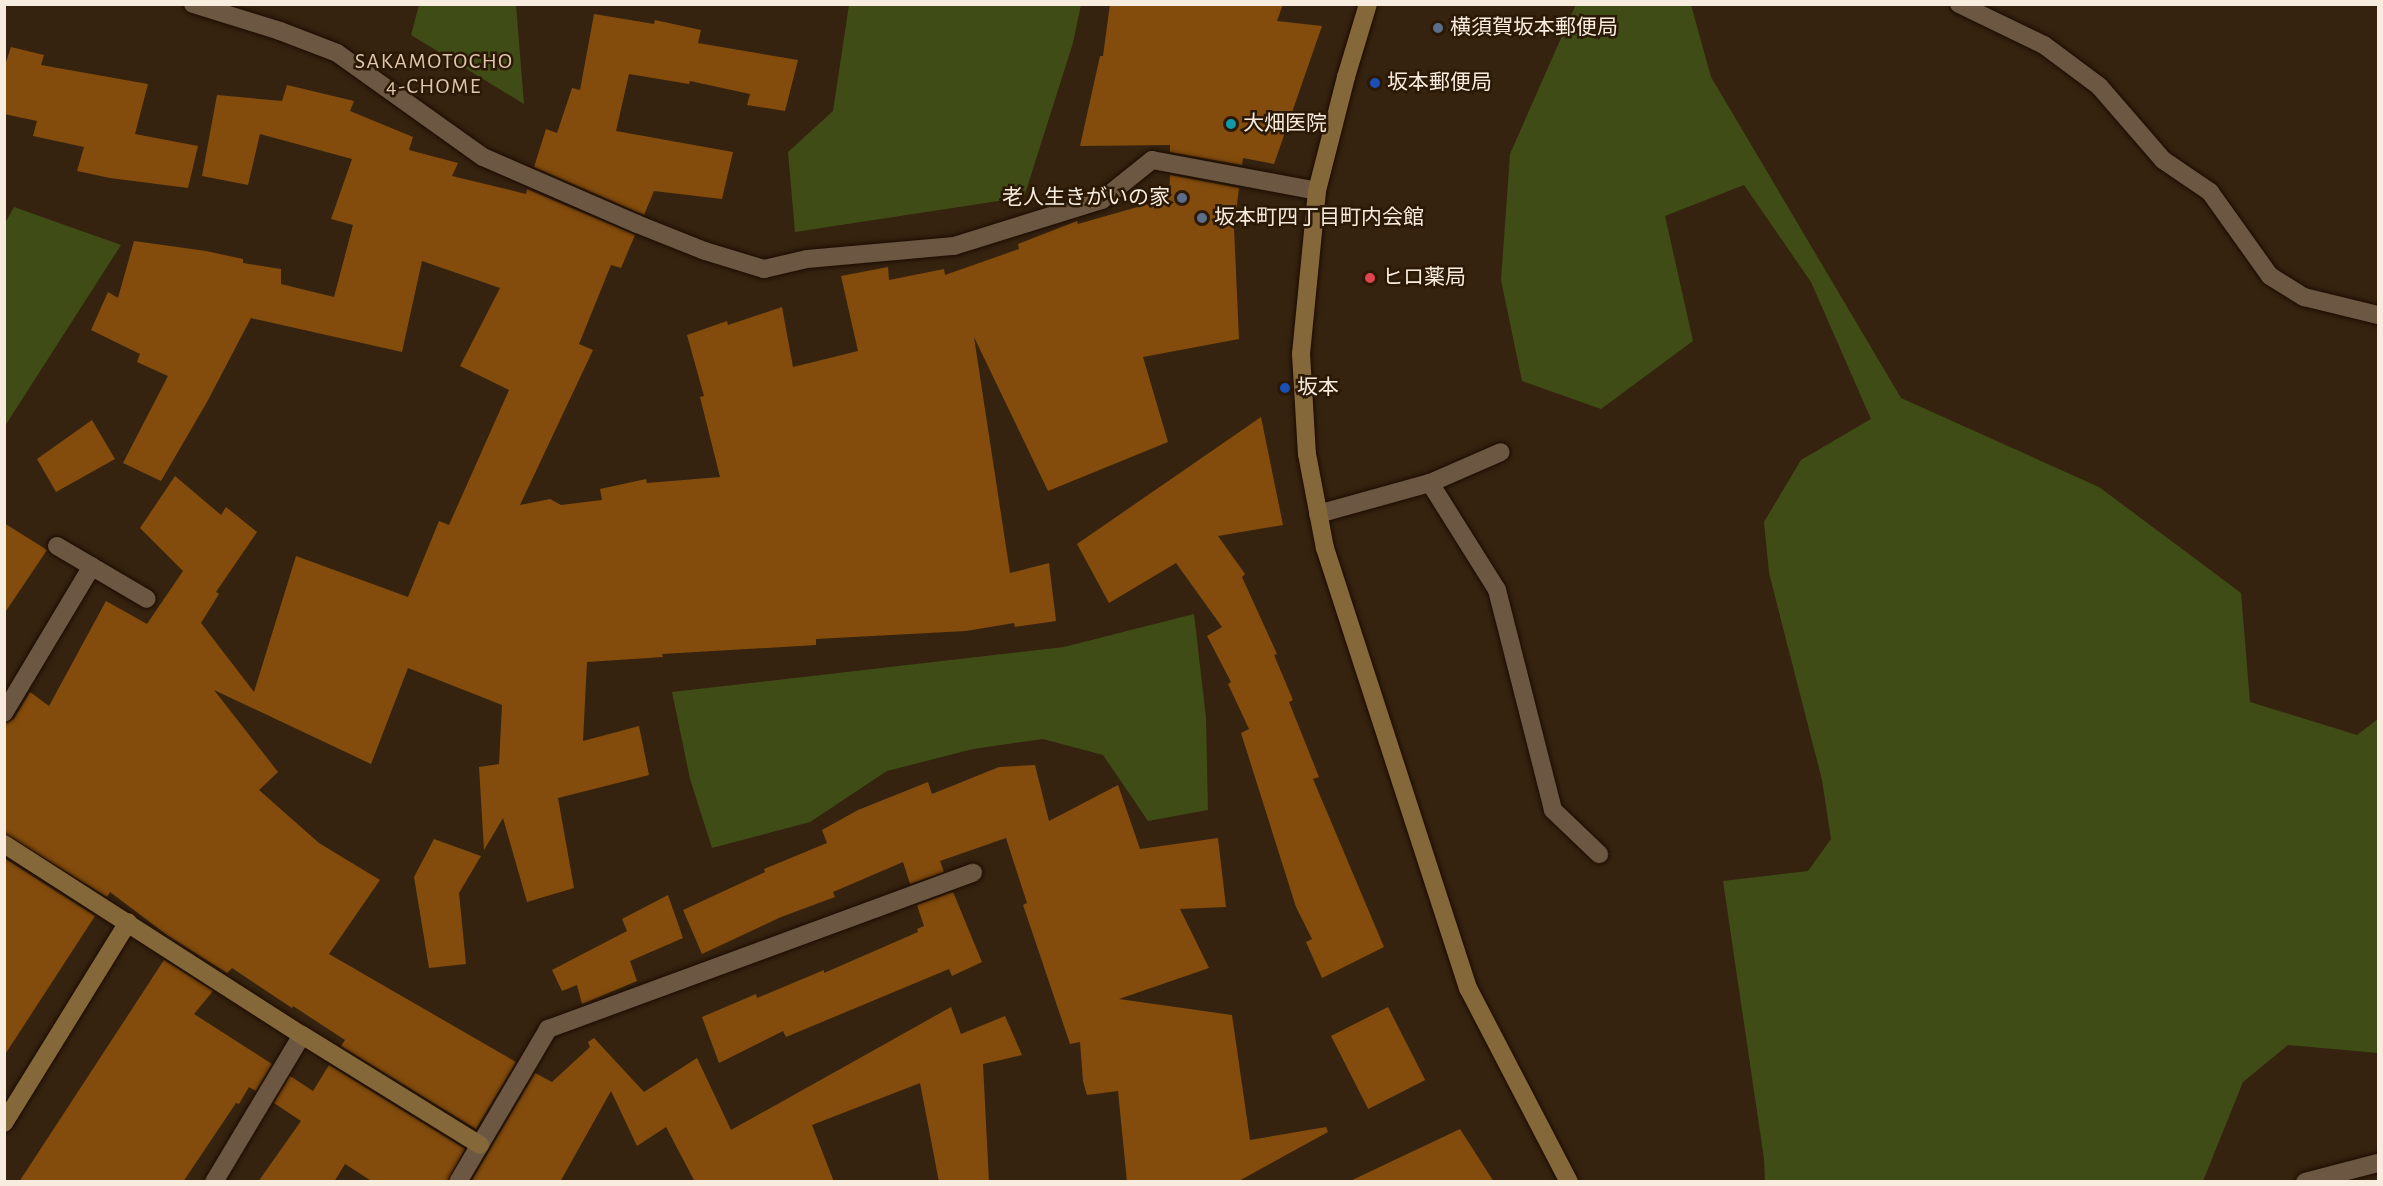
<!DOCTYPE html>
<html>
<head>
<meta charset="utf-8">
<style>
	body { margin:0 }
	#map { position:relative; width:2383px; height:1186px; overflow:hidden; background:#35230f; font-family:"Alegreya Sans","Noto Sans JP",sans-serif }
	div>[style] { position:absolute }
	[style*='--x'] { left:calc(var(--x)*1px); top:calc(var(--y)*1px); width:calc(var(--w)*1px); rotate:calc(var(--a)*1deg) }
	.green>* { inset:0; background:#3f4c15 }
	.building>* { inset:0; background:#834c0c; transform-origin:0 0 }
	.roads { filter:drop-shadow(0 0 2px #1c0b00) drop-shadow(0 0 2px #1c0b00) }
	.street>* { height:18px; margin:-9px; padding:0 9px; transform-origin:9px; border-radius:9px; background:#6c5742 }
	.secondary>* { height:18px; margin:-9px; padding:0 9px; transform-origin:9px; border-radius:9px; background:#856839 }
	.dots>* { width:16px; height:16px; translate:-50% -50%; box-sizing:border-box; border:3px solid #2b1905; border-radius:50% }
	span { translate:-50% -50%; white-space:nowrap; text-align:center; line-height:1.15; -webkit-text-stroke:5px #2b1905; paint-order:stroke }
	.poi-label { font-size:21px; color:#f8ecdf }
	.left { translate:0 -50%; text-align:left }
	.right { translate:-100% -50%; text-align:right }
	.neighbourhood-label { font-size:22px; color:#dfc7af; letter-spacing:1.5px }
	.frame { position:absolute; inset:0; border:6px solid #f8ecdf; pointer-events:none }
</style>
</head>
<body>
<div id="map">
	<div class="green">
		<div style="clip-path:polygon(1576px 4px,1691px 5px,1711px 77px,1901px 398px,2099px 487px,2241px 593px,2250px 702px,2357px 735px,2378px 719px,2378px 1053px,2288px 1045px,2243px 1082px,2203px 1181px,1765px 1181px,1764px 1159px,1723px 881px,1808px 871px,1831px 839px,1822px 780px,1769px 573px,1764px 522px,1801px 460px,1871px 419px,1811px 282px,1744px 185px,1665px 216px,1693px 341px,1601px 409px,1522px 381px,1501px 280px,1510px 154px)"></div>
		<div style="clip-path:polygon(419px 5px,516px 5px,524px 104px,411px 35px)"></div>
		<div style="clip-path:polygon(849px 5px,1081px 5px,1073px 43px,1024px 197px,795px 232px,788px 152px,833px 111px)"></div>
		<div style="clip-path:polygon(14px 207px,121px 245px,5px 426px,4px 225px)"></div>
		<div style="clip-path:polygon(1194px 614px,1206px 718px,1208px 810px,1148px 821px,1103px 755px,1043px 739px,973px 749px,887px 771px,810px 822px,712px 848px,690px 779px,672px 692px,1064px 647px)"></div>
	</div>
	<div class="building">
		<div style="clip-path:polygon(1110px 4px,1283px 4px,1277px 21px,1322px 26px,1274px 164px,1243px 158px,1242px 165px,1170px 152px,1170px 145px,1080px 146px,1100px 56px,1103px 56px)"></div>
		<div style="clip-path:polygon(594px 14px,654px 24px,655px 20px,701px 30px,698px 43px,798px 60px,785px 111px,747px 105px,750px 94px,690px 81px,689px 84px,629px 74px,616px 131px,733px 152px,722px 199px,654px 191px,644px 215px,534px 167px,546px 129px,557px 133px,572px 88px,580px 90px)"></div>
		<div style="clip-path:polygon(11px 47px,44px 55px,41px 65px,148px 84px,135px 134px,198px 146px,188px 188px,110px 178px,77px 171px,84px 147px,33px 136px,37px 121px,4px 114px,4px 68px)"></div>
		<div style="clip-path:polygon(287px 85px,354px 101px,350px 111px,413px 137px,409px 150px,458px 163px,452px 176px,526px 194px,527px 189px,635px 235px,621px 268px,611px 265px,579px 344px,593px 350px,520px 505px,550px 499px,561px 505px,602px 500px,600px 489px,646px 479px,647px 483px,720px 477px,700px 397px,704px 396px,687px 335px,727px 321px,728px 325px,782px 307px,793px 367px,858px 351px,841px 276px,888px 267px,889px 280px,944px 269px,945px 275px,1019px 249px,1018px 244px,1077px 221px,1078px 224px,1169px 198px,1170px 175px,1239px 188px,1234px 228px,1239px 339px,1143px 357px,1168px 442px,1048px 491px,974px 337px,1010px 573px,1049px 563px,1056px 621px,1015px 627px,1014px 623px,966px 631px,816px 639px,816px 645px,662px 654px,663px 657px,587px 662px,583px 741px,639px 726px,649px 775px,558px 798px,574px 888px,527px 902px,503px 818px,484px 850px,479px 767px,499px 764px,502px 705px,408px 668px,371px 764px,214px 690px,278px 772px,259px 790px,319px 843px,380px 880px,329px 954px,516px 1062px,476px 1129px,341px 1046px,345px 1040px,293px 1006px,292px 1008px,232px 968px,227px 973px,167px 935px,110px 892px,107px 897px,4px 833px,4px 724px,14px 719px,30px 692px,49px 706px,106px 601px,147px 624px,183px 571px,140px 528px,175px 476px,221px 515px,226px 507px,257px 532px,216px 592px,219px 594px,201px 623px,254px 692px,296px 556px,408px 597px,439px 521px,449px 525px,509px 390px,460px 366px,500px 288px,422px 261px,402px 352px,251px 318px,207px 402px,161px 481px,123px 463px,168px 376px,137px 362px,140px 354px,91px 330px,108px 292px,118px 298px,134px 241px,206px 251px,243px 259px,243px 263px,281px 269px,281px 284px,334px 297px,353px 225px,331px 219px,352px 159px,260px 134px,248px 185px,202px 176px,217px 95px,282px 101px)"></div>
		<div style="clip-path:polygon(1261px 417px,1283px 525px,1218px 536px,1245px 574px,1242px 577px,1277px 654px,1274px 655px,1293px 700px,1289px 702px,1319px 777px,1313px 779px,1384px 947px,1322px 978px,1306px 942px,1312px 939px,1296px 907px,1241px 733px,1249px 729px,1228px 684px,1231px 682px,1207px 636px,1222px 627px,1176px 563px,1109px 603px,1077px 544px)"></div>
		<div style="clip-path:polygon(92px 420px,115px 459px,56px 492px,37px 459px)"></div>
		<div style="clip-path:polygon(4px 523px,47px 550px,4px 614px)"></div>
		<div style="clip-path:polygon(1035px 765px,1049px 821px,1118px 785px,1140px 849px,1218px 838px,1226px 907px,1180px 909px,1209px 968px,1119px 999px,1232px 1015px,1250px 1140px,1326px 1127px,1328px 1132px,1237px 1182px,1127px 1182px,1118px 1091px,1087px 1095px,1083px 1081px,1080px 1042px,1070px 1044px,1023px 905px,1027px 903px,1006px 838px,940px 861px,944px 872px,910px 884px,903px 862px,833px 892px,835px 897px,781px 917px,702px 954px,683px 910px,765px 872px,764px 869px,827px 843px,822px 830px,858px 810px,928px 782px,932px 794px,999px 767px)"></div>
		<div style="clip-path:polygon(434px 839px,481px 856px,459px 893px,466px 964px,429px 968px,414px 877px)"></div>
		<div style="clip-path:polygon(4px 858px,95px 916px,4px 1056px)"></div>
		<div style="clip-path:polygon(953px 892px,982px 962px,952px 976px,949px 969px,786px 1037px,783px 1031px,719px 1063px,702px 1017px,756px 994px,757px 998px,824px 970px,824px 973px,918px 932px,917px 929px,924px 926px,917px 905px)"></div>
		<div style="clip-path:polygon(668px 895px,683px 938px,630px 961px,637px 981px,582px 1004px,577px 985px,562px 991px,552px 970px,627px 931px,622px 919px)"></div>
		<div style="clip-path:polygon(164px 960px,213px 991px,194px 1014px,272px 1064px,256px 1091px,249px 1087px,239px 1104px,236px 1103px,183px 1182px,19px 1182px)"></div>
		<div style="clip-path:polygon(951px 1007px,961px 1034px,1005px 1016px,1022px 1055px,983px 1064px,989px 1182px,939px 1182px,920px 1083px,812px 1125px,834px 1182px,695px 1182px,666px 1127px,637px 1146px,611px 1091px,560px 1182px,471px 1182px,535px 1073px,552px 1082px,590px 1047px,588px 1042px,594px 1038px,644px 1092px,697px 1058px,731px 1130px)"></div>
		<div style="left:1388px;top:1007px;width:82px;height:64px;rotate:63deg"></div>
		<div style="clip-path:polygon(329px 1065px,465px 1149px,447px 1182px,373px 1182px,345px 1164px,334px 1182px,258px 1182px,301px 1121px,274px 1103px,290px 1076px,313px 1091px)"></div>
		<div style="clip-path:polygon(1460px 1129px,1494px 1182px,1348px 1182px)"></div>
	</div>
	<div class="roads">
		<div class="street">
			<div style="--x:193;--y:4;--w:91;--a:17.2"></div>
			<div style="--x:280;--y:31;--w:61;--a:21.1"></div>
			<div style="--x:337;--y:53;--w:179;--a:35.5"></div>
			<div style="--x:483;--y:157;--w:168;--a:23.5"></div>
			<div style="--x:637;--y:224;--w:73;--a:21.7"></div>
			<div style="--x:705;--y:251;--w:62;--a:17"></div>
			<div style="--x:764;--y:269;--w:44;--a:-13.1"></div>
			<div style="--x:807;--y:259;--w:148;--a:-5.1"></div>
			<div style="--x:954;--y:246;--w:155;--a:-17.3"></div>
			<div style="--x:1102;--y:200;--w:64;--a:-38.7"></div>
			<div style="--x:1152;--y:160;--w:168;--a:10.6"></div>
			<div style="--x:1959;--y:4;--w:94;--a:25.8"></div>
			<div style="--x:2044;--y:45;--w:69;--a:36.7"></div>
			<div style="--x:2099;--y:86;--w:98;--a:49.1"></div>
			<div style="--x:2163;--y:160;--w:57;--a:34.2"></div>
			<div style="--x:2210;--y:192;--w:103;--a:54.5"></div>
			<div style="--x:2270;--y:276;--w:40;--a:32"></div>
			<div style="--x:2304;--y:297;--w:76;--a:13.7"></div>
			<div style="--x:1430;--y:483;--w:126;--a:57.9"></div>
			<div style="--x:1497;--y:590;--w:227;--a:75.7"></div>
			<div style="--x:1553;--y:810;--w:64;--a:43.7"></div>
			<div style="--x:1318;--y:514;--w:116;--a:-15.5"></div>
			<div style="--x:1430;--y:483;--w:77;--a:-23.6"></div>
			<div style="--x:57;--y:546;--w:104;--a:30.5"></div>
			<div style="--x:4;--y:713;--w:171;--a:-59.1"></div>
			<div style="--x:214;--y:1182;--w:171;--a:-59.1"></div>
			<div style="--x:458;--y:1182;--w:178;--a:-59.5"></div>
			<div style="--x:548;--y:1029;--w:453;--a:-20.2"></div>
			<div style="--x:2305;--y:1182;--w:75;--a:-14.6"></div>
		</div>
		<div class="secondary">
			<div style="--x:1368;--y:4;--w:76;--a:106.8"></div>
			<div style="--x:1346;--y:77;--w:118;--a:104.3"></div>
			<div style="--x:1317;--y:191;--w:164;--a:95.6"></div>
			<div style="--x:1301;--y:354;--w:100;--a:86.6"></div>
			<div style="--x:1307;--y:454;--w:96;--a:79.2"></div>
			<div style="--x:1325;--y:548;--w:463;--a:72"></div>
			<div style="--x:1468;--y:988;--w:219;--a:62.5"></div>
			<div style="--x:4;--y:844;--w:354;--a:32.7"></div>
			<div style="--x:302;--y:1035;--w:209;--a:31.7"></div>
			<div style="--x:4;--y:1123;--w:236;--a:-58.3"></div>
		</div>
	</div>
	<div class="dots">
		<div style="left:1438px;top:28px;background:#5c6f8a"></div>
		<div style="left:1375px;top:83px;background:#1a4fb4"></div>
		<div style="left:1231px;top:124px;background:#0f9aa8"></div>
		<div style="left:1182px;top:198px;background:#5c6f8a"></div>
		<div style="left:1202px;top:218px;background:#5c6f8a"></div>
		<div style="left:1370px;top:278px;background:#e0444e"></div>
		<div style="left:1285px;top:388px;background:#1a4fb4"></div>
	</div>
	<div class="poi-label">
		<span class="left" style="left:1450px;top:28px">横須賀坂本郵便局</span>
		<span class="left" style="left:1387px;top:83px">坂本郵便局</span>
		<span class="left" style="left:1243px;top:124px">大畑医院</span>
		<span class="right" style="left:1170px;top:198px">老人生きがいの家</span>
		<span class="left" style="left:1214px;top:218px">坂本町四丁目町内会館</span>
		<span class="left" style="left:1382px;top:278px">ヒロ薬局</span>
		<span class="left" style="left:1297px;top:388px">坂本</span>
	</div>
	<div class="neighbourhood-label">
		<span style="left:434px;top:74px">SAKAMOTOCHO<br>4-CHOME</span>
	</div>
	<div class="frame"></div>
</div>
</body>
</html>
